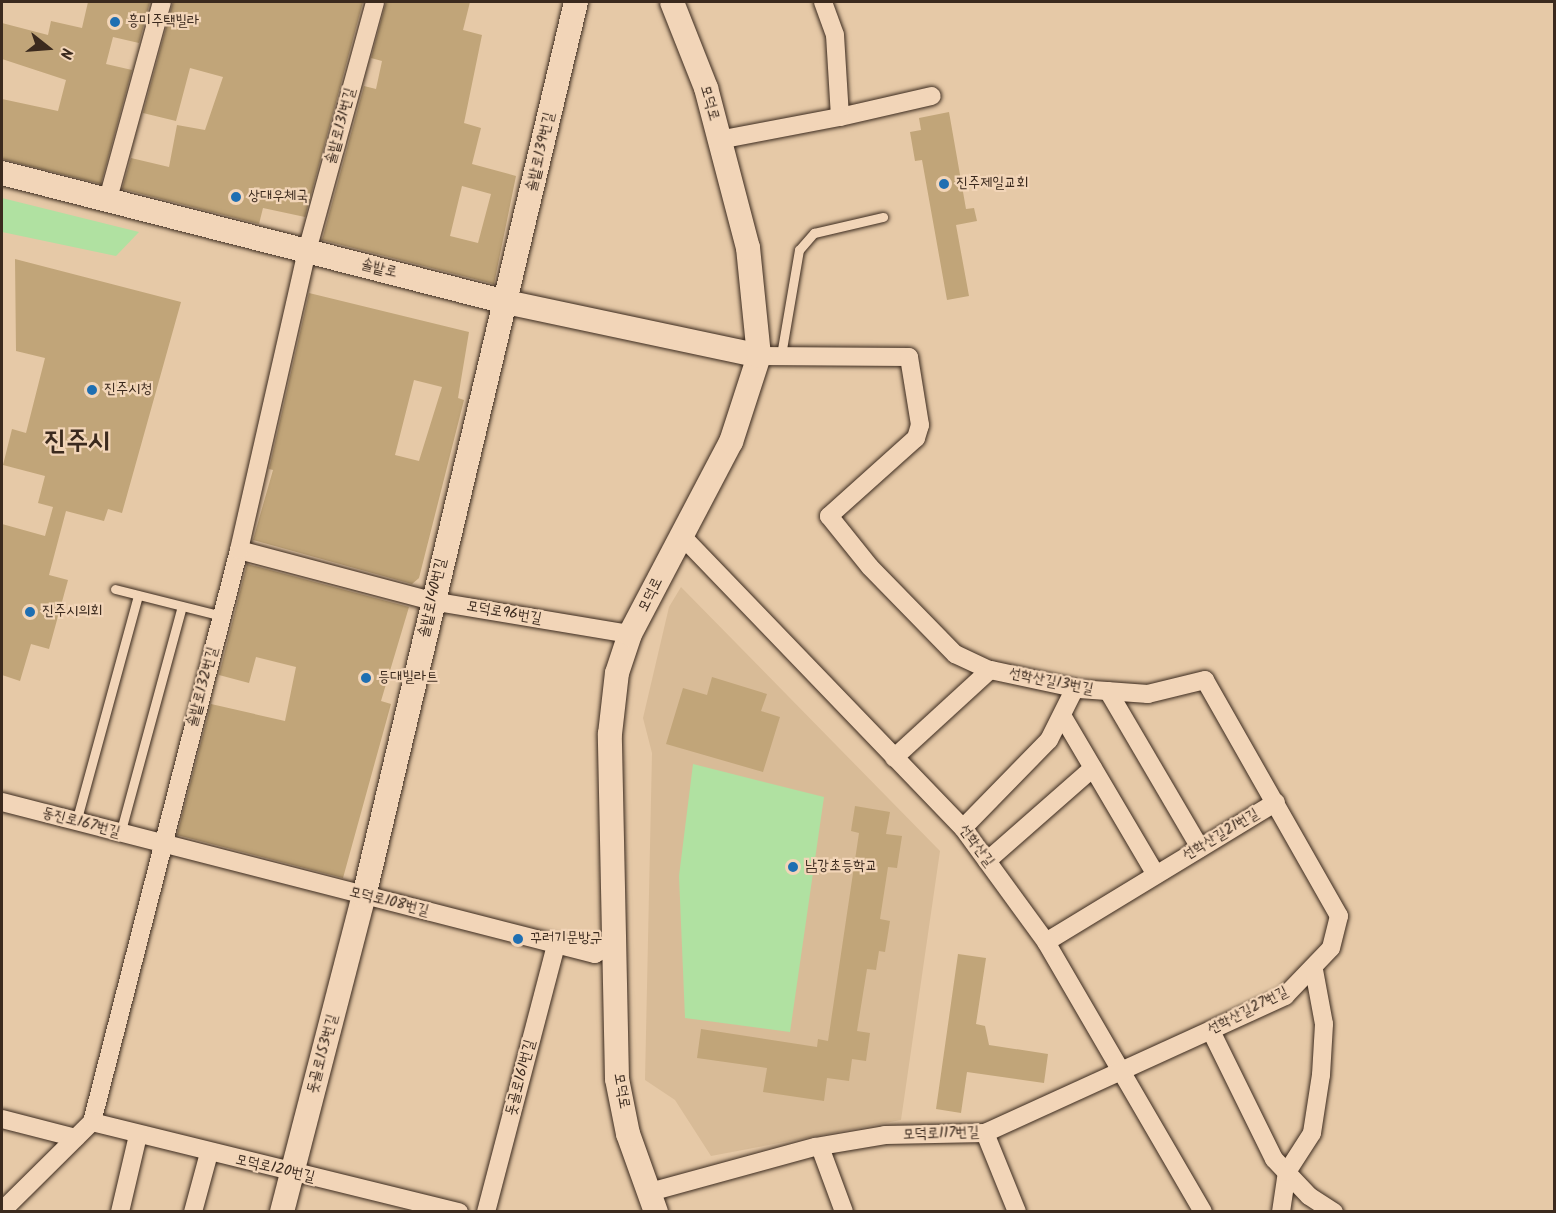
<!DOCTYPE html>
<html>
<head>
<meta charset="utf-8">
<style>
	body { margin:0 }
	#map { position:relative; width:1556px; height:1213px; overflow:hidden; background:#e6c9a7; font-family:Kalam,"Poor Story",sans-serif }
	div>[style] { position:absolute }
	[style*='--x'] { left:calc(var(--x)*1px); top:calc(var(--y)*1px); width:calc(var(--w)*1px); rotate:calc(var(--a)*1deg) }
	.built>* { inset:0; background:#d8bb97 }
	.green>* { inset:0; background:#b0e1a1 }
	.building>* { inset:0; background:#c1a579 }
	.roads { filter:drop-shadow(0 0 2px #3b2a1e) drop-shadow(0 0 2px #3b2a1e) }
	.lane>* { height:9px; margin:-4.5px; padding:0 4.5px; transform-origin:4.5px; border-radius:4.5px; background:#f2d5b8 }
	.street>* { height:18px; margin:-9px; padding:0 9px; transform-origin:9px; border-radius:9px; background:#f2d5b8 }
	.secondary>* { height:24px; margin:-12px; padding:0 12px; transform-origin:12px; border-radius:12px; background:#f2d5b8 }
	.dots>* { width:16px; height:16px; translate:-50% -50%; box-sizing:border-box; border:3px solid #f2d5b8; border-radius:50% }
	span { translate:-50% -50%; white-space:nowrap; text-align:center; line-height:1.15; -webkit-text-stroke:4.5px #f2d5b8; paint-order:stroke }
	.poi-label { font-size:15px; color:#3b2a1e }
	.left { translate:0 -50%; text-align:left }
	.street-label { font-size:15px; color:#3b2a1e }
	.town-label { font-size:27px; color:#3b2a1e; font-weight:700 }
	.frame { position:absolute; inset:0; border:3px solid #3b2a1e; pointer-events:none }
	.north { position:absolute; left:18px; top:18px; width:60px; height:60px; -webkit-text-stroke:4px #f2d5b8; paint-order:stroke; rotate:107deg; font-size:16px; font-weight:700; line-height:24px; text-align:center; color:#3b2a1e }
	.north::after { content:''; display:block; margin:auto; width:21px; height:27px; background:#3b2a1e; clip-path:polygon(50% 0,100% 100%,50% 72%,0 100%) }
</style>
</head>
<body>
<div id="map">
	<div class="built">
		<div style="clip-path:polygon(681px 587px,940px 851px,901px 1120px,711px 1156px,675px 1100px,645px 1080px,652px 753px,643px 718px,669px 607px)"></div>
	</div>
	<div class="green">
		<div style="clip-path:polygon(2px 198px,139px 232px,116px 256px,2px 232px)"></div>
		<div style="clip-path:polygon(693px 764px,824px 797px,790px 1032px,685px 1018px,679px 876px)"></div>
	</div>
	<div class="building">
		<div style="clip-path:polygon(88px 2px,150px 2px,139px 43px,113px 37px,106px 64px,132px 70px,101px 184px,2px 159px,2px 99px,58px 111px,66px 80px,2px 59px,2px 23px,48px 35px,51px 21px,82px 28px)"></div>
		<div style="clip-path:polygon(173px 2px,363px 2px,305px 217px,263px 208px,259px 224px,122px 189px,131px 158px,169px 167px,177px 125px,205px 130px,223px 77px,190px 68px,176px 121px,143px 113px)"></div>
		<div style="clip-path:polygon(evenodd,386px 2px,470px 2px,463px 30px,482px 35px,464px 123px,481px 128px,472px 164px,516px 176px,494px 284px,322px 240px,364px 86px,376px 89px,382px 61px,371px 58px,386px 2px,462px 186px,491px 194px,478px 243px,450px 236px,462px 186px)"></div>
		<div style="clip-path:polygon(949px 112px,966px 209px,974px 208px,977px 221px,956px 225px,969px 296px,947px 300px,922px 160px,915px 161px,910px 132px,921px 130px,919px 118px)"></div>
		<div style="clip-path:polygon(15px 259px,181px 302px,122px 513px,108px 509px,104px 521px,66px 511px,49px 575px,68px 580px,49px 649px,31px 644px,20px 681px,2px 675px,2px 524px,45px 536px,53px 507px,38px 503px,45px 476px,3px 465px,12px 429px,26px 433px,45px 358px,16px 351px)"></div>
		<div style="clip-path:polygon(evenodd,309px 293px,469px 332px,458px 398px,464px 400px,419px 578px,412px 584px,253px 540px,273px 470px,269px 469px,309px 293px,414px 380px,442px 387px,419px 461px,395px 455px,414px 380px)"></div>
		<div style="clip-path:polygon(247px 564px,409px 607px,381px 701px,391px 704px,343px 878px,177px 835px,211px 704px,285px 721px,296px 667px,256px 657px,249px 683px,219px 675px)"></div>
		<div style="clip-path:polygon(712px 677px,767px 694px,761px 711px,780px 717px,763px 772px,666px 744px,683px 688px,707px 695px)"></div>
		<div style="clip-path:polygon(855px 806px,890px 812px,886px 834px,902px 836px,897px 868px,888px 867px,880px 919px,890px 921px,885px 952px,879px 951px,876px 970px,867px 969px,857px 1031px,870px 1033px,866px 1061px,852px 1059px,849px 1081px,827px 1078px,824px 1101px,763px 1092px,767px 1068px,697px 1058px,701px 1029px,817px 1047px,818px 1039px,828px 1041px,859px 833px,851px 831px)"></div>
		<div style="clip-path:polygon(958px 954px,986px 958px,976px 1024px,985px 1026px,989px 1045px,1048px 1054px,1044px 1083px,967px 1072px,961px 1113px,936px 1109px)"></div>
	</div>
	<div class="roads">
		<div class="lane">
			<div style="--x:781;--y:355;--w:107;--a:-80.3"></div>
			<div style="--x:799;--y:250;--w:23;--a:-49"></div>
			<div style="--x:814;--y:233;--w:71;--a:-13.1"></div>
			<div style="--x:115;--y:589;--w:110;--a:14.2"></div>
			<div style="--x:76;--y:822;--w:235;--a:-74.7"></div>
			<div style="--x:120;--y:834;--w:236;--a:-74.8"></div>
		</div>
		<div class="street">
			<div style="--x:823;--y:2;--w:35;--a:70"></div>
			<div style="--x:835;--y:35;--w:82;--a:86.5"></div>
			<div style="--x:840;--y:117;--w:94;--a:-12.9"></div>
			<div style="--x:719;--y:140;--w:123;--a:-10.8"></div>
			<div style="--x:108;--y:199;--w:204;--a:-74.7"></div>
			<div style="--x:759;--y:356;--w:150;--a:0.4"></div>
			<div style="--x:909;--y:357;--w:69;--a:80.8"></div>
			<div style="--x:920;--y:425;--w:14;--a:107"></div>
			<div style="--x:916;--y:438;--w:117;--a:138.1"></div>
			<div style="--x:829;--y:516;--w:65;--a:51.2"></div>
			<div style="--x:870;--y:567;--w:122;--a:45.7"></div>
			<div style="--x:955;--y:654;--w:38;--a:25"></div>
			<div style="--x:680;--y:534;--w:408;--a:46.1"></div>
			<div style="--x:963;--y:828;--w:141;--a:53.9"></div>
			<div style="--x:1046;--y:942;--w:312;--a:59.8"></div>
			<div style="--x:239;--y:550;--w:200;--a:14.8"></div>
			<div style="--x:432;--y:601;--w:201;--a:9.5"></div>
			<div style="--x:1108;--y:691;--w:182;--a:59.6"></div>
			<div style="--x:1063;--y:717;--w:183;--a:59.5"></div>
			<div style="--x:2;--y:802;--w:612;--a:14.38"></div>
			<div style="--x:595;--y:954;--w:23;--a:-29"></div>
			<div style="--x:963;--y:828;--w:123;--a:-45.7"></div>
			<div style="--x:1049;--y:740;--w:58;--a:-63.4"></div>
			<div style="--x:987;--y:861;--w:141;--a:-41.3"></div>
			<div style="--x:1046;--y:942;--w:269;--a:-31.3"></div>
			<div style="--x:1211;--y:1031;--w:143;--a:63.8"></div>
			<div style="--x:1274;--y:1159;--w:51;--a:46.6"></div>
			<div style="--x:1309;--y:1196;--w:30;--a:33"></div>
			<div style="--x:2;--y:1119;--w:76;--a:14.4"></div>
			<div style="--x:92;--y:1122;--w:591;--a:-75.59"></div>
			<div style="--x:239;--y:550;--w:307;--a:-77.2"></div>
			<div style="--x:307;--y:251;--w:258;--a:-74.7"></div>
			<div style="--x:92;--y:1122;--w:378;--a:13.8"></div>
			<div style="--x:985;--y:1133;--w:85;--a:67.9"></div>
			<div style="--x:820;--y:1147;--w:69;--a:69.7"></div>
			<div style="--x:650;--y:1192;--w:171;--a:-15.3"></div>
			<div style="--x:815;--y:1147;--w:71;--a:-9.7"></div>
			<div style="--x:885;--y:1135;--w:100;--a:-1.1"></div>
			<div style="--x:985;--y:1133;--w:330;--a:-24.5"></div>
			<div style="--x:1285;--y:996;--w:66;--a:-46.2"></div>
			<div style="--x:1331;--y:948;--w:33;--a:-76"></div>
			<div style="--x:1339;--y:916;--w:271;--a:-119.6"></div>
			<div style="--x:1205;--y:680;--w:59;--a:166.2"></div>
			<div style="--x:1148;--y:694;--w:69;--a:-175.9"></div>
			<div style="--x:1079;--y:689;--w:91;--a:-167.9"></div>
			<div style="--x:990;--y:670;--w:130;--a:137.5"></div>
			<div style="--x:2;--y:1211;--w:127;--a:-44.7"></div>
			<div style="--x:120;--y:1212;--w:79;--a:-76.8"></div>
			<div style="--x:193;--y:1212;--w:61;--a:-74.8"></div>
			<div style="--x:486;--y:1212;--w:276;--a:-75.3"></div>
			<div style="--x:1281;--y:1212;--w:40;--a:-81.5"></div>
			<div style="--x:1287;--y:1172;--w:46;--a:-57.3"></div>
			<div style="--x:1312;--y:1133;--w:59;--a:-81.2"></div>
			<div style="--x:1321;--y:1075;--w:51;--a:-86.6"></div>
			<div style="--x:1324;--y:1024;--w:55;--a:-100.5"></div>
		</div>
		<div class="secondary">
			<div style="--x:2;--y:173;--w:520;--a:14.36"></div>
			<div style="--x:506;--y:302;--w:259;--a:12"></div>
			<div style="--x:282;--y:1212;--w:326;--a:-75.5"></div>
			<div style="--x:364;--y:896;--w:919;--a:-76.66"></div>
			<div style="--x:656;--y:1212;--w:83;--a:-109.7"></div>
			<div style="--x:628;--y:1134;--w:56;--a:-101.3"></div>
			<div style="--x:617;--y:1079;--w:345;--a:-91.2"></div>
			<div style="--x:610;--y:734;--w:61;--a:-83.5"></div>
			<div style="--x:617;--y:673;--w:41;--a:-71.6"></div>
			<div style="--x:630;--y:634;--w:217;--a:-62.3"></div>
			<div style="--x:731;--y:442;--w:90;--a:-72"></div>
			<div style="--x:759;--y:356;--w:109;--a:-95.8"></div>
			<div style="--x:748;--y:248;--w:165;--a:-104.7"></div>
			<div style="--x:706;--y:88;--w:92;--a:-111.6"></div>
		</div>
	</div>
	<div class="dots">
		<div style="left:115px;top:22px;background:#1f6fb2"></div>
		<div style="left:944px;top:184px;background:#1f6fb2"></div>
		<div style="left:236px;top:197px;background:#1f6fb2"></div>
		<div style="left:92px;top:390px;background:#1f6fb2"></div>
		<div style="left:30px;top:612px;background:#1f6fb2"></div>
		<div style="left:366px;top:678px;background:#1f6fb2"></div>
		<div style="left:793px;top:867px;background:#1f6fb2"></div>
		<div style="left:518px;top:939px;background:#1f6fb2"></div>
	</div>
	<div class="poi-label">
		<span class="left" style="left:127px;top:22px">흥미주택빌라</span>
		<span class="left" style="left:956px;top:184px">진주제일교회</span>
		<span class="left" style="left:248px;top:197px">상대우체국</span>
		<span class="left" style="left:104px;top:390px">진주시청</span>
		<span class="left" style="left:42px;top:612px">진주시의회</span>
		<span class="left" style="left:378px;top:678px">등대빌라트</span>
		<span class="left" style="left:805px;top:867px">남강초등학교</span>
		<span class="left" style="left:530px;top:939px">꾸러기문방구</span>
	</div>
	<div class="street-label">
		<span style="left:709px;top:103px;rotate:74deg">모덕로</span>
		<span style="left:341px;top:126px;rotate:-75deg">솔밭로131번길</span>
		<span style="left:541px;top:152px;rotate:-77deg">솔밭로139번길</span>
		<span style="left:379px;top:269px;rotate:14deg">솔밭로</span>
		<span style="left:651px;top:595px;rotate:-64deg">모덕로</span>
		<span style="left:433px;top:598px;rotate:-77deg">솔밭로140번길</span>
		<span style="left:504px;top:613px;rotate:10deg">모덕로96번길</span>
		<span style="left:1051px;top:682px;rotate:11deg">선학산길13번길</span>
		<span style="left:203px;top:687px;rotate:-75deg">솔밭로132번길</span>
		<span style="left:81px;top:823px;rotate:15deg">동진로167번길</span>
		<span style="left:1221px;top:835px;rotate:-31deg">선학산길21번길</span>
		<span style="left:976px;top:846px;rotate:53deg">선학산길</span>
		<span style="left:389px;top:902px;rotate:14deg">모덕로108번길</span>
		<span style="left:1248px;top:1011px;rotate:-27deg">선학산길27번길</span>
		<span style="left:323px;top:1054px;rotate:-75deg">돗골로153번길</span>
		<span style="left:521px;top:1078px;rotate:-75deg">돗골로161번길</span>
		<span style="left:621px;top:1091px;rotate:80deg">모덕로</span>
		<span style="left:941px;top:1134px;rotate:-2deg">모덕로117번길</span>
		<span style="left:275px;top:1169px;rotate:13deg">모덕로120번길</span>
	</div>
	<div class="town-label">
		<span style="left:77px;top:442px">진주시</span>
	</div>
	<div class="frame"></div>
	<div class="north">N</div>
</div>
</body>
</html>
